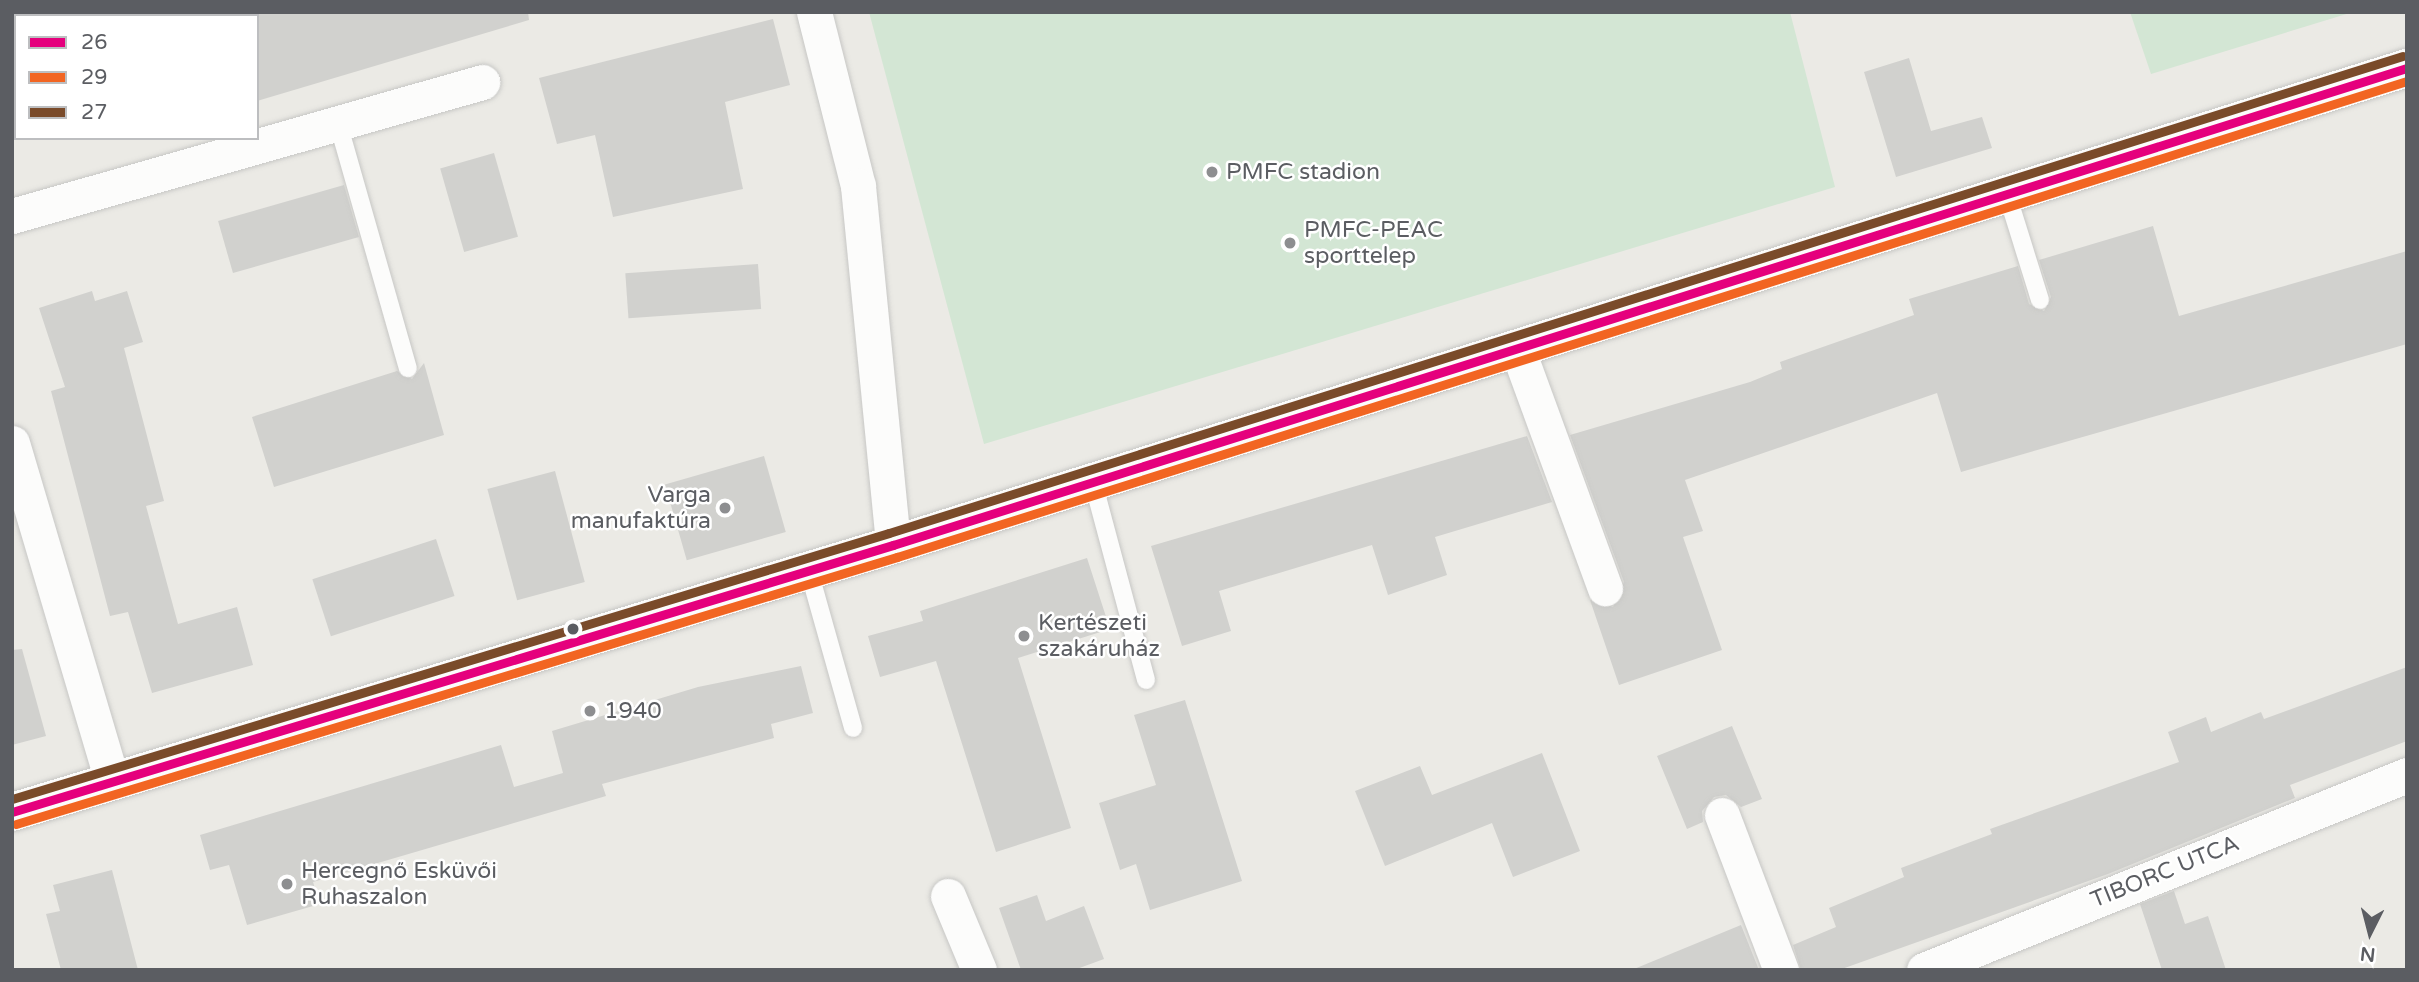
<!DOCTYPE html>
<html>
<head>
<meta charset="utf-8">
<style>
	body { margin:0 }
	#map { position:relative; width:2419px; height:982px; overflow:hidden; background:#ebeae5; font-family:"Varela Round",sans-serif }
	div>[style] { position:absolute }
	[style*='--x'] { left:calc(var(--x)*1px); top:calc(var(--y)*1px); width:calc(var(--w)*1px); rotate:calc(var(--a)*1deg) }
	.green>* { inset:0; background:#d3e6d4 }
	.building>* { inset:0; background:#d1d1ce; transform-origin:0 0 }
	.roads { filter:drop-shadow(0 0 2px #c7c7c5) drop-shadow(0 0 2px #c7c7c5) }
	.lane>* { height:18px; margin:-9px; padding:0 9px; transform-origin:9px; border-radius:9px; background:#fcfcfb }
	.street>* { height:35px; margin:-17.5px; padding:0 17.5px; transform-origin:17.5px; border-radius:17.5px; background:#fcfcfb }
	.secondary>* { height:38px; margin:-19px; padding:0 19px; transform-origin:19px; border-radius:19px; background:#fcfcfb }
	.bus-1>* { height:9px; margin:-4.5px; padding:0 4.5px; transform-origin:4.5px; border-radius:4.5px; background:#e5007d }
	.bus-2>* { height:9px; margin:-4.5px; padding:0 4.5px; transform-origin:4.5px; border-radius:4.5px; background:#f26522 }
	.bus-3>* { height:9px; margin:-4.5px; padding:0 4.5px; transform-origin:4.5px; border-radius:4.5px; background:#7a4b2a }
	.dots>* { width:19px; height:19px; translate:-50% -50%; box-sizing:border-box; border:4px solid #fff; border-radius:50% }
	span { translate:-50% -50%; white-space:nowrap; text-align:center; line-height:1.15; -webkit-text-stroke:5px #fff; paint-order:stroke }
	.poi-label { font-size:23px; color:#5b5d62 }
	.left { translate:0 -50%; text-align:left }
	.right { translate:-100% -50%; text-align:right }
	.street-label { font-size:23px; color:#5b5d62 }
	.frame { position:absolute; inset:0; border:14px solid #5b5d62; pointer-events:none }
	.legend { position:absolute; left:14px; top:14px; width:245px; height:126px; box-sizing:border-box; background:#fff; border:2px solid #bdbec0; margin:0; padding:9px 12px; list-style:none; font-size:21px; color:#5b5d62 }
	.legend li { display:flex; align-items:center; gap:14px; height:35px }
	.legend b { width:35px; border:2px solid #bdbec0 }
	.north { position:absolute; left:2335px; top:898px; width:70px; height:70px; -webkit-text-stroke:5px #fff; paint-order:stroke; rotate:186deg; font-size:19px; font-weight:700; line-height:28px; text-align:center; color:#5b5d62 }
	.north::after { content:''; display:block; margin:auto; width:24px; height:32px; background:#5b5d62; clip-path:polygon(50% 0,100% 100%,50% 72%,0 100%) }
</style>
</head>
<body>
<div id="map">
	<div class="green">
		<div style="clip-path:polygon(869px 12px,1790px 12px,1835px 187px,984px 444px)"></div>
		<div style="clip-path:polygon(2130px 12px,2353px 12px,2151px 74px)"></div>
	</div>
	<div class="building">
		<div style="clip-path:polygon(257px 12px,528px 12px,529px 20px,257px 101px)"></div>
		<div style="clip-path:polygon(773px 19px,790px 85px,725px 102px,743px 189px,613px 217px,595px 135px,557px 144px,539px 78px)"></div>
		<div style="clip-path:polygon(1909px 58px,1931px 131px,1982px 117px,1992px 148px,1896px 177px,1864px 72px)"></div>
		<div style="left:494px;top:153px;width:87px;height:56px;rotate:74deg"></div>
		<div style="left:344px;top:185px;width:54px;height:131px;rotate:74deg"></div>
		<div style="clip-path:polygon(2153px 226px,2179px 316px,2407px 251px,2407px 344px,1961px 472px,1937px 393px,1685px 480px,1703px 531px,1683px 537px,1722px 650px,1619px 685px,1590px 600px,1613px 607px,1624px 582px,1570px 435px,1750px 382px,1782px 369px,1780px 362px,1914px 315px,1909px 299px,2018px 266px,2029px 304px,2044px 311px,2051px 297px,2039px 260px)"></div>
		<div style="left:758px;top:264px;width:45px;height:133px;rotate:86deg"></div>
		<div style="clip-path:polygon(92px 291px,95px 301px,127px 291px,143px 342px,124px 348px,164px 501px,146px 506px,178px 624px,237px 607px,253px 665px,152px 693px,128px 612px,110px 616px,51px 391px,65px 387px,39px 308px)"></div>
		<div style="clip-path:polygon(424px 363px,444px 435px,274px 487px,252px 417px,397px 371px,412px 379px)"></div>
		<div style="clip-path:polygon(1527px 436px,1552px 502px,1435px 537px,1447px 575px,1388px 595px,1372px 545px,1219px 591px,1231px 631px,1182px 646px,1151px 546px)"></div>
		<div style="left:764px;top:456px;width:79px;height:103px;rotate:74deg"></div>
		<div style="left:555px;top:471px;width:115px;height:70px;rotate:75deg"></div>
		<div style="left:436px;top:539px;width:60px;height:130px;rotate:72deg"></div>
		<div style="clip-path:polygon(1087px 558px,1110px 629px,1018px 658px,1071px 828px,996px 852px,936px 661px,880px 677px,868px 636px,923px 621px,920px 611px)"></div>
		<div style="clip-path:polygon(22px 649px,46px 736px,12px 745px,12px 650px)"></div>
		<div style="clip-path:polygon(801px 666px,813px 713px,771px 724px,774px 738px,602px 784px,606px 796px,313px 882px,320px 904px,247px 925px,229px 865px,210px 870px,200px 835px,501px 745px,514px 787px,563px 773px,552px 731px,698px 687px)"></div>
		<div style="clip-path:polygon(2407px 667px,2407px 741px,2290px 785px,2295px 798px,2108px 874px,1839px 970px,1801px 970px,1793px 945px,1836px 927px,1829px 908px,1904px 877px,1901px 868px,1992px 834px,1990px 829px,2179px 762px,2168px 732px,2206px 717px,2211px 732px,2261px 712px,2264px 719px)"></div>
		<div style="clip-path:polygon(1185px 700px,1242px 881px,1150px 910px,1136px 864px,1120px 870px,1099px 803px,1156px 785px,1134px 715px)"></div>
		<div style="clip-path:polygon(1732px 726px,1762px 799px,1741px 807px,1726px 795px,1714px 797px,1702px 811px,1703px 822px,1687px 829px,1657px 756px)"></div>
		<div style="clip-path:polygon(1542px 753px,1580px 851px,1513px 877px,1492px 823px,1385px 866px,1355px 791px,1420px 766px,1432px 795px)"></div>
		<div style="clip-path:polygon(112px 870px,138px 970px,61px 970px,46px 914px,60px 911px,53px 885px)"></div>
		<div style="clip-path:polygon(2174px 891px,2185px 924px,2208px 916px,2226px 970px,2162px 970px,2140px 904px)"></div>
		<div style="clip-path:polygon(1037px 895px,1046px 921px,1084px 906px,1104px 959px,1074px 970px,1021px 970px,999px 908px)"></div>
		<div style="clip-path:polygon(1741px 925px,1759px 970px,1634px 970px,1634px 969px)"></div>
	</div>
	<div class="roads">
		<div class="lane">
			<div style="--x:338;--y:123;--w:255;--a:74.1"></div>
			<div style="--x:2007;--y:194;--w:111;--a:72.7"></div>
			<div style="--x:1093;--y:482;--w:205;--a:75"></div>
			<div style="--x:809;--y:571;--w:163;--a:74.3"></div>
		</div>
		<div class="street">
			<div style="--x:814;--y:12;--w:179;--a:75.8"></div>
			<div style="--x:858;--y:186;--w:361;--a:84.4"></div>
			<div style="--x:12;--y:216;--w:489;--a:-15.9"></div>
			<div style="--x:1517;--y:348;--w:256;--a:69.9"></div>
			<div style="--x:12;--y:443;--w:352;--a:73.5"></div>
			<div style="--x:1722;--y:815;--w:166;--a:69.2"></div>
			<div style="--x:948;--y:896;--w:80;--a:67.3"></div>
			<div style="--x:1924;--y:970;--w:521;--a:-21.99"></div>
		</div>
		<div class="secondary">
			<div style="--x:12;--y:812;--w:921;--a:-16.86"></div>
			<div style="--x:893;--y:545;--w:1587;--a:-17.49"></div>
		</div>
	</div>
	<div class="bus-1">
		<div style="--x:12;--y:812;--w:921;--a:-16.86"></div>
		<div style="--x:893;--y:545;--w:1587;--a:-17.49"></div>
	</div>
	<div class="bus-2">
		<div style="--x:16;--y:824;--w:921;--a:-16.86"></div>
		<div style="--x:897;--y:557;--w:1583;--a:-17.5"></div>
	</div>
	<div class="bus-3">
		<div style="--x:12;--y:799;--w:916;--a:-16.87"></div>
		<div style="--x:889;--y:533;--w:1587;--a:-17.49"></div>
	</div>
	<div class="dots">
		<div style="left:1212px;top:172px;background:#8d8e90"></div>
		<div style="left:1290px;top:243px;background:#8d8e90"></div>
		<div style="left:725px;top:508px;background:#8d8e90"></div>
		<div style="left:573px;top:629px;background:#5b5d62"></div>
		<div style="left:1024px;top:636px;background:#8d8e90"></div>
		<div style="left:590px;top:711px;background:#8d8e90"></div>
		<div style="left:287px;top:884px;background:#8d8e90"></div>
	</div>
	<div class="poi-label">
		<span class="left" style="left:1226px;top:172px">PMFC stadion</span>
		<span class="left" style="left:1304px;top:243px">PMFC-PEAC<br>sporttelep</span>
		<span class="right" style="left:711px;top:508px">Varga<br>manufaktúra</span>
		<span class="left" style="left:1038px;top:636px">Kertészeti<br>szakáruház</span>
		<span class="left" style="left:604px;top:711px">1940</span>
		<span class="left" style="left:301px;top:884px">Hercegnő Esküvői<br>Ruhaszalon</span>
	</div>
	<div class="street-label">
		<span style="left:2165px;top:872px;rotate:-22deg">TIBORC UTCA</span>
	</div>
	<div class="frame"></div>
	<ul class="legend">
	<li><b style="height:9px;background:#e5007d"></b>26</li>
	<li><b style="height:9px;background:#f26522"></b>29</li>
	<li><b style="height:9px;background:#7a4b2a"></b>27</li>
	</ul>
	<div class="north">N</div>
</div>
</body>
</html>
